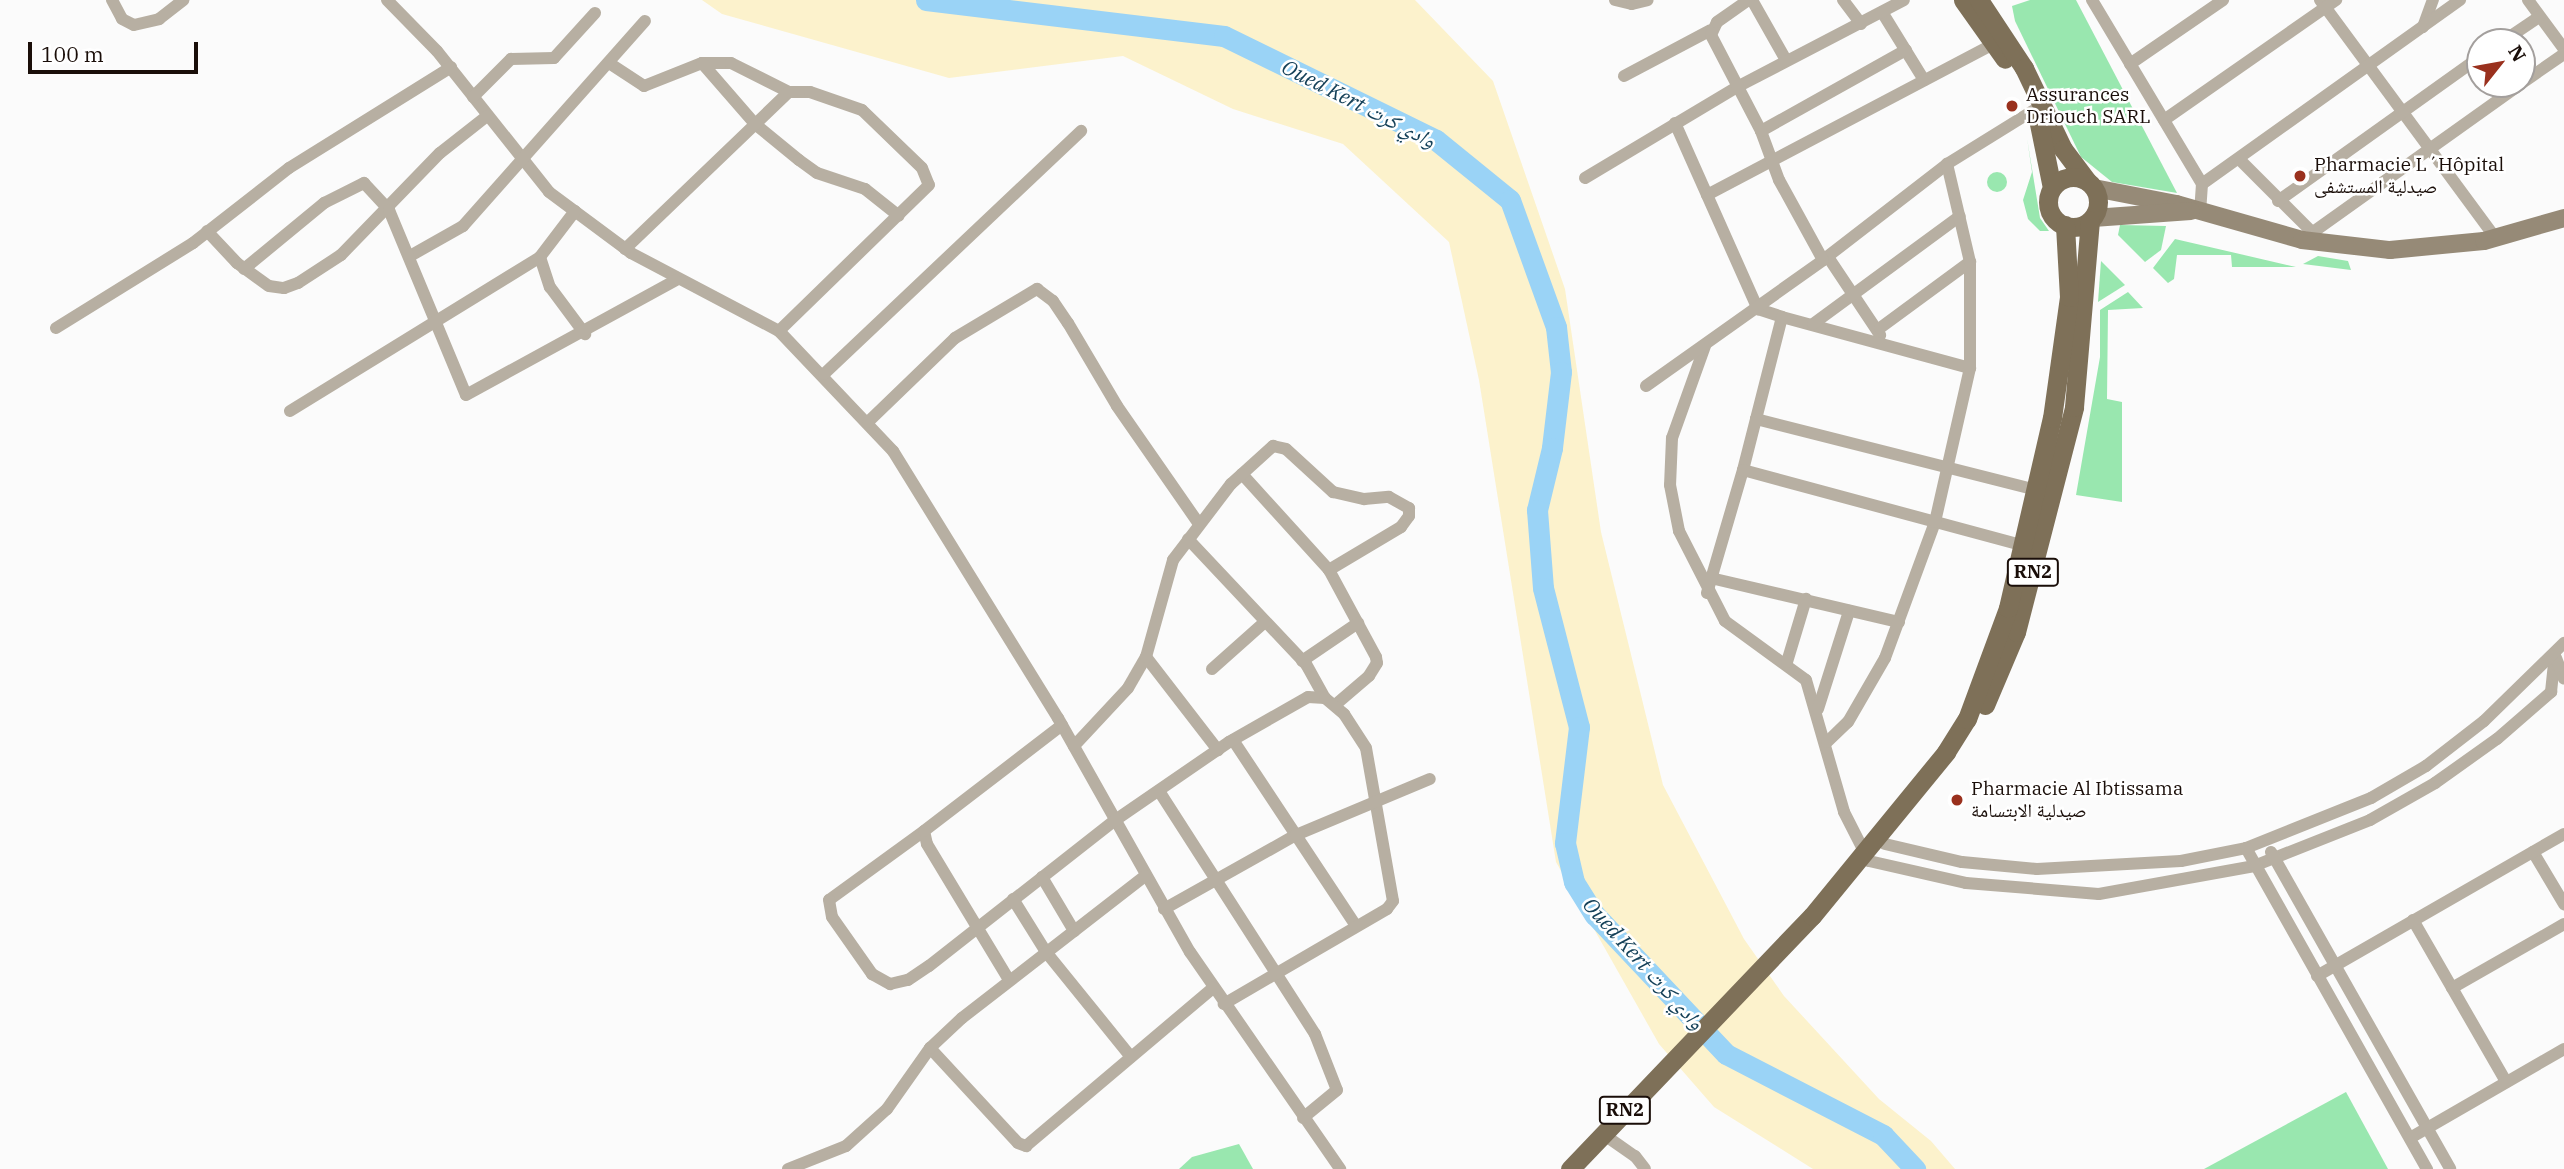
<!DOCTYPE html>
<html>
<head>
<meta charset="utf-8">
<style>
	body { margin:0 }
	#map { position:relative; width:2564px; height:1169px; overflow:hidden; background:#fbfbfb; font-family:"IBM Plex Serif","Noto Naskh Arabic",serif }
	div>[style] { position:absolute }
	[style*='--x'] { left:calc(var(--x)*1px); top:calc(var(--y)*1px); width:calc(var(--w)*1px); rotate:calc(var(--a)*1deg) }
	.green>* { inset:0; background:#99e7af }
	.round { border-radius:50% }
	.sand>* { inset:0; background:#fcf2cc }
	.river>* { height:21px; margin:-10.5px; padding:0 10.5px; transform-origin:10.5px; border-radius:10.5px; background:#9ad3f6 }
	.minor>* { height:12px; margin:-6px; padding:0 6px; transform-origin:6px; border-radius:6px; background:#b7afa2 }
	.secondary>* { height:18px; margin:-9px; padding:0 9px; transform-origin:9px; border-radius:9px; background:#968a77 }
	.primary>* { height:19px; margin:-9.5px; padding:0 9.5px; transform-origin:9.5px; border-radius:9.5px; background:#7e7058 }
	.primary>.ring { margin:-9.5px; padding:0; box-sizing:content-box; background:none; border:19px solid #7e7058; border-radius:50% }
	.dots>* { width:19px; height:19px; translate:-50% -50%; box-sizing:border-box; border:4px solid #fff; border-radius:50% }
	span { translate:-50% -50%; white-space:nowrap; text-align:center; line-height:1.15; -webkit-text-stroke:5px #fff; paint-order:stroke }
	.shield-label span { padding:2px 5px; background:#fff; border:2px solid; border-radius:5px; -webkit-text-stroke-width:0 }
	.shield-label { font-size:18px; color:#1a0e09; font-weight:700 }
	.poi-label { font-size:19px; color:#1a0e09 }
	.left { translate:0 -50%; text-align:left }
	.water-label { font-size:21px; color:#154159; font-style:italic }
	.north { position:absolute; left:2466px; top:28px; width:70px; height:70px; box-sizing:border-box; background:#fff; border:2px solid #a39f9d; border-radius:50%; rotate:59deg; font-size:19px; font-weight:700; line-height:28px; text-align:center; color:#1a0e09 }
	.north::after { content:''; display:block; margin:auto; width:24px; height:32px; background:#9a311e; clip-path:polygon(50% 0,100% 100%,50% 72%,0 100%) }
	.scale { position:absolute; left:28px; top:42px; width:170px; height:32px; box-sizing:border-box; border:4px solid #1a0e09; border-top:0; padding-left:9px; font-size:21px; line-height:24px; white-space:nowrap; color:#1a0e09; -webkit-text-stroke:5px #fff; paint-order:stroke }
</style>
</head>
<body>
<div id="map">
	<div class="green">
		<div style="clip-path:polygon(2030px 0,2076px 0,2177px 193px,2112px 182px,2081px 157px,2015px 21px,2012px 6px)"></div>
		<div style="clip-path:polygon(2027px 138px,2040px 218px,2049px 231px,2040px 231px,2028px 219px,2023px 200px,2032px 172px)"></div>
		<div class="round" style="left:1987px;top:172px;width:20px;height:20px"></div>
		<div style="clip-path:polygon(2120px 225px,2166px 226px,2161px 250px,2145px 262px,2118px 235px)"></div>
		<div style="clip-path:polygon(2175px 239px,2296px 267px,2232px 267px,2231px 255px,2177px 255px,2174px 279px,2168px 283px,2153px 268px)"></div>
		<div style="clip-path:polygon(2318px 256px,2348px 261px,2351px 270px,2303px 264px)"></div>
		<div style="clip-path:polygon(2101px 261px,2125px 285px,2098px 302px)"></div>
		<div style="clip-path:polygon(2128px 292px,2143px 308px,2108px 310px,2107px 399px,2122px 402px,2122px 502px,2076px 495px,2100px 357px,2100px 310px)"></div>
		<div style="clip-path:polygon(2346px 1092px,2388px 1169px,2204px 1169px)"></div>
		<div style="clip-path:polygon(1239px 1144px,1253px 1169px,1179px 1169px,1192px 1157px)"></div>
	</div>
	<div class="sand">
		<div style="clip-path:polygon(702px 0,1415px 0,1493px 81px,1565px 289px,1601px 532px,1663px 785px,1744px 939px,1784px 996px,1879px 1099px,1931px 1141px,1955px 1169px,1813px 1169px,1714px 1107px,1659px 1044px,1556px 862px,1479px 380px,1449px 242px,1343px 144px,1233px 109px,1123px 56px,949px 78px,722px 14px)"></div>
	</div>
	<div class="river">
		<div style="--x:926;--y:0;--w:300;--a:6.9"></div>
		<div style="--x:1224;--y:36;--w:236;--a:26.1"></div>
		<div style="--x:1436;--y:140;--w:95;--a:39"></div>
		<div style="--x:1510;--y:200;--w:135;--a:70.1"></div>
		<div style="--x:1556;--y:327;--w:45;--a:83.7"></div>
		<div style="--x:1561;--y:372;--w:77;--a:96.8"></div>
		<div style="--x:1552;--y:448;--w:64;--a:103.6"></div>
		<div style="--x:1537;--y:510;--w:78;--a:85.6"></div>
		<div style="--x:1543;--y:588;--w:144;--a:75.5"></div>
		<div style="--x:1579;--y:727;--w:117;--a:96.9"></div>
		<div style="--x:1565;--y:843;--w:40;--a:77"></div>
		<div style="--x:1574;--y:882;--w:39;--a:58"></div>
		<div style="--x:1595;--y:915;--w:191;--a:46.7"></div>
		<div style="--x:1726;--y:1054;--w:177;--a:27.3"></div>
		<div style="--x:1883;--y:1135;--w:47;--a:46.7"></div>
	</div>
	<div class="minor">
		<div style="--x:112;--y:0;--w:21;--a:62"></div>
		<div style="--x:122;--y:19;--w:13;--a:27"></div>
		<div style="--x:134;--y:25;--w:26;--a:-13"></div>
		<div style="--x:159;--y:19;--w:31;--a:-38"></div>
		<div style="--x:387;--y:0;--w:71;--a:45.6"></div>
		<div style="--x:437;--y:51;--w:180;--a:51.5"></div>
		<div style="--x:549;--y:192;--w:102;--a:36.6"></div>
		<div style="--x:631;--y:253;--w:167;--a:27.8"></div>
		<div style="--x:779;--y:331;--w:166;--a:46.5"></div>
		<div style="--x:893;--y:451;--w:314;--a:58.3"></div>
		<div style="--x:1058;--y:718;--w:269;--a:60.6"></div>
		<div style="--x:1190;--y:952;--w:264;--a:55.3"></div>
		<div style="--x:1615;--y:0;--w:17;--a:13"></div>
		<div style="--x:1632;--y:4;--w:16;--a:-14"></div>
		<div style="--x:1752;--y:0;--w:69;--a:60.5"></div>
		<div style="--x:1843;--y:0;--w:30;--a:53"></div>
		<div style="--x:2092;--y:0;--w:214;--a:59.1"></div>
		<div style="--x:2202;--y:184;--w:28;--a:94"></div>
		<div style="--x:2320;--y:0;--w:297;--a:53.6"></div>
		<div style="--x:2528;--y:0;--w:61;--a:53.7"></div>
		<div style="--x:1882;--y:12;--w:80;--a:58.3"></div>
		<div style="--x:2423;--y:27;--w:29;--a:-70"></div>
		<div style="--x:2502;--y:42;--w:45;--a:-34"></div>
		<div style="--x:609;--y:63;--w:42;--a:33.3"></div>
		<div style="--x:644;--y:86;--w:62;--a:-21.6"></div>
		<div style="--x:702;--y:63;--w:29;--a:0"></div>
		<div style="--x:731;--y:63;--w:65;--a:26.6"></div>
		<div style="--x:702;--y:63;--w:81;--a:49"></div>
		<div style="--x:755;--y:124;--w:57;--a:39.3"></div>
		<div style="--x:799;--y:160;--w:22;--a:36"></div>
		<div style="--x:817;--y:173;--w:51;--a:18.4"></div>
		<div style="--x:865;--y:189;--w:43;--a:38.5"></div>
		<div style="--x:2130;--y:64;--w:113;--a:-34.5"></div>
		<div style="--x:1624;--y:76;--w:98;--a:-27.9"></div>
		<div style="--x:2522;--y:83;--w:51;--a:-34.6"></div>
		<div style="--x:473;--y:97;--w:54;--a:-45"></div>
		<div style="--x:511;--y:59;--w:43;--a:-1.3"></div>
		<div style="--x:554;--y:58;--w:61;--a:-47.7"></div>
		<div style="--x:2164;--y:120;--w:210;--a:-34.9"></div>
		<div style="--x:1675;--y:123;--w:204;--a:66"></div>
		<div style="--x:1758;--y:309;--w:25;--a:18"></div>
		<div style="--x:1782;--y:317;--w:105;--a:104.3"></div>
		<div style="--x:1756;--y:419;--w:290;--a:14.2"></div>
		<div style="--x:1761;--y:131;--w:166;--a:-29.2"></div>
		<div style="--x:2240;--y:160;--w:102;--a:45"></div>
		<div style="--x:1585;--y:178;--w:177;--a:-30.9"></div>
		<div style="--x:1737;--y:87;--w:188;--a:-27.5"></div>
		<div style="--x:2202;--y:184;--w:317;--a:-35.5"></div>
		<div style="--x:1707;--y:195;--w:326;--a:-27.8"></div>
		<div style="--x:2278;--y:201;--w:248;--a:-35.5"></div>
		<div style="--x:575;--y:211;--w:58;--a:127.3"></div>
		<div style="--x:540;--y:257;--w:32;--a:72"></div>
		<div style="--x:550;--y:287;--w:59;--a:53.3"></div>
		<div style="--x:207;--y:231;--w:44;--a:46.8"></div>
		<div style="--x:237;--y:263;--w:39;--a:36"></div>
		<div style="--x:269;--y:286;--w:15;--a:8"></div>
		<div style="--x:284;--y:288;--w:15;--a:-20"></div>
		<div style="--x:298;--y:283;--w:51;--a:-33.1"></div>
		<div style="--x:341;--y:255;--w:142;--a:-45.9"></div>
		<div style="--x:440;--y:153;--w:60;--a:-38.2"></div>
		<div style="--x:2302;--y:240;--w:269;--a:-35.5"></div>
		<div style="--x:625;--y:249;--w:227;--a:-43.8"></div>
		<div style="--x:789;--y:92;--w:21;--a:0"></div>
		<div style="--x:810;--y:92;--w:55;--a:19.1"></div>
		<div style="--x:862;--y:110;--w:83;--a:44"></div>
		<div style="--x:922;--y:168;--w:18;--a:68"></div>
		<div style="--x:929;--y:185;--w:209;--a:135.8"></div>
		<div style="--x:410;--y:256;--w:61;--a:-29.5"></div>
		<div style="--x:463;--y:226;--w:274;--a:-48.4"></div>
		<div style="--x:1828;--y:257;--w:94;--a:56.3"></div>
		<div style="--x:1823;--y:260;--w:157;--a:-37.7"></div>
		<div style="--x:1947;--y:164;--w:102;--a:-31.8"></div>
		<div style="--x:244;--y:269;--w:104;--a:-39.5"></div>
		<div style="--x:324;--y:203;--w:45;--a:-26.6"></div>
		<div style="--x:364;--y:183;--w:37;--a:47"></div>
		<div style="--x:389;--y:210;--w:200;--a:67.4"></div>
		<div style="--x:466;--y:395;--w:239;--a:-28.7"></div>
		<div style="--x:1782;--y:317;--w:195;--a:15.2"></div>
		<div style="--x:1813;--y:324;--w:182;--a:-36.3"></div>
		<div style="--x:56;--y:328;--w:161;--a:-31.8"></div>
		<div style="--x:193;--y:243;--w:122;--a:-38"></div>
		<div style="--x:289;--y:168;--w:191;--a:-31.9"></div>
		<div style="--x:1880;--y:328;--w:112;--a:-36.3"></div>
		<div style="--x:1705;--y:346;--w:98;--a:109.7"></div>
		<div style="--x:1672;--y:438;--w:47;--a:92.4"></div>
		<div style="--x:1670;--y:485;--w:47;--a:78.9"></div>
		<div style="--x:1679;--y:531;--w:101;--a:62.9"></div>
		<div style="--x:1725;--y:621;--w:100;--a:36.1"></div>
		<div style="--x:1806;--y:680;--w:137;--a:73.9"></div>
		<div style="--x:1844;--y:812;--w:55;--a:63"></div>
		<div style="--x:1869;--y:861;--w:99;--a:12.8"></div>
		<div style="--x:1966;--y:883;--w:133;--a:4.7"></div>
		<div style="--x:2099;--y:894;--w:158;--a:-10.2"></div>
		<div style="--x:2254;--y:866;--w:125;--a:-21.6"></div>
		<div style="--x:2370;--y:820;--w:75;--a:-29.6"></div>
		<div style="--x:2435;--y:783;--w:76;--a:-35.4"></div>
		<div style="--x:2497;--y:739;--w:72;--a:-41"></div>
		<div style="--x:2551;--y:692;--w:37;--a:-84"></div>
		<div style="--x:824;--y:374;--w:354;--a:-43.4"></div>
		<div style="--x:1646;--y:386;--w:217;--a:-35.4"></div>
		<div style="--x:1823;--y:260;--w:91;--a:-118.8"></div>
		<div style="--x:1779;--y:180;--w:52;--a:-110.2"></div>
		<div style="--x:1761;--y:131;--w:108;--a:-117.5"></div>
		<div style="--x:1711;--y:35;--w:14;--a:-65"></div>
		<div style="--x:1717;--y:22;--w:38;--a:-35"></div>
		<div style="--x:290;--y:411;--w:294;--a:-31.6"></div>
		<div style="--x:868;--y:422;--w:121;--a:-44"></div>
		<div style="--x:955;--y:338;--w:96;--a:-30.9"></div>
		<div style="--x:1037;--y:289;--w:20;--a:37"></div>
		<div style="--x:1053;--y:301;--w:27;--a:56"></div>
		<div style="--x:1068;--y:323;--w:96;--a:59.4"></div>
		<div style="--x:1117;--y:406;--w:144;--a:55.2"></div>
		<div style="--x:1743;--y:470;--w:53;--a:-75.7"></div>
		<div style="--x:1242;--y:474;--w:130;--a:47.8"></div>
		<div style="--x:1329;--y:570;--w:99;--a:61.6"></div>
		<div style="--x:1376;--y:657;--w:6;--a:81"></div>
		<div style="--x:1377;--y:663;--w:15;--a:122"></div>
		<div style="--x:1369;--y:676;--w:45;--a:139.5"></div>
		<div style="--x:1188;--y:539;--w:172;--a:46.7"></div>
		<div style="--x:1306;--y:664;--w:39;--a:61"></div>
		<div style="--x:1715;--y:579;--w:189;--a:13.2"></div>
		<div style="--x:1707;--y:593;--w:128;--a:-73.7"></div>
		<div style="--x:1743;--y:470;--w:291;--a:15.1"></div>
		<div style="--x:1146;--y:657;--w:118;--a:52.3"></div>
		<div style="--x:2556;--y:658;--w:22;--a:69"></div>
		<div style="--x:1302;--y:661;--w:68;--a:-34.2"></div>
		<div style="--x:1787;--y:662;--w:66;--a:-73.2"></div>
		<div style="--x:1212;--y:669;--w:71;--a:-41.6"></div>
		<div style="--x:1818;--y:709;--w:103;--a:-72.4"></div>
		<div style="--x:1233;--y:740;--w:223;--a:56.5"></div>
		<div style="--x:1827;--y:742;--w:29;--a:-44"></div>
		<div style="--x:1848;--y:722;--w:74;--a:-60"></div>
		<div style="--x:1885;--y:658;--w:145;--a:-69.8"></div>
		<div style="--x:1935;--y:522;--w:158;--a:-77.2"></div>
		<div style="--x:1970;--y:368;--w:106;--a:-90"></div>
		<div style="--x:1970;--y:262;--w:101;--a:-103.2"></div>
		<div style="--x:1074;--y:746;--w:79;--a:-47"></div>
		<div style="--x:1128;--y:688;--w:36;--a:-60"></div>
		<div style="--x:1146;--y:657;--w:101;--a:-74.4"></div>
		<div style="--x:1173;--y:560;--w:96;--a:-52.7"></div>
		<div style="--x:1231;--y:484;--w:57;--a:-42.1"></div>
		<div style="--x:1273;--y:446;--w:13;--a:13"></div>
		<div style="--x:1286;--y:449;--w:64;--a:42.5"></div>
		<div style="--x:1333;--y:492;--w:32;--a:13"></div>
		<div style="--x:1364;--y:499;--w:25;--a:-5"></div>
		<div style="--x:1389;--y:497;--w:23;--a:29"></div>
		<div style="--x:1409;--y:508;--w:8;--a:90"></div>
		<div style="--x:1409;--y:516;--w:14;--a:126"></div>
		<div style="--x:1401;--y:527;--w:84;--a:149.2"></div>
		<div style="--x:1159;--y:791;--w:289;--a:57.3"></div>
		<div style="--x:1315;--y:1034;--w:60;--a:68.6"></div>
		<div style="--x:1337;--y:1090;--w:44;--a:140.5"></div>
		<div style="--x:924;--y:831;--w:117;--a:144"></div>
		<div style="--x:829;--y:900;--w:17;--a:80"></div>
		<div style="--x:832;--y:917;--w:70;--a:54.9"></div>
		<div style="--x:872;--y:974;--w:21;--a:29"></div>
		<div style="--x:890;--y:984;--w:18;--a:-13"></div>
		<div style="--x:908;--y:980;--w:25;--a:-34"></div>
		<div style="--x:929;--y:966;--w:235;--a:-38.1"></div>
		<div style="--x:1114;--y:821;--w:140;--a:-34.5"></div>
		<div style="--x:1229;--y:742;--w:91;--a:-29.7"></div>
		<div style="--x:1308;--y:697;--w:17;--a:3"></div>
		<div style="--x:1325;--y:698;--w:25;--a:40"></div>
		<div style="--x:1344;--y:714;--w:40;--a:57.1"></div>
		<div style="--x:1366;--y:748;--w:155;--a:80"></div>
		<div style="--x:1393;--y:901;--w:10;--a:127"></div>
		<div style="--x:1387;--y:909;--w:189;--a:149.8"></div>
		<div style="--x:1885;--y:844;--w:79;--a:13.2"></div>
		<div style="--x:1962;--y:862;--w:75;--a:5.3"></div>
		<div style="--x:2037;--y:869;--w:144;--a:-3.2"></div>
		<div style="--x:2181;--y:861;--w:66;--a:-11.3"></div>
		<div style="--x:2246;--y:848;--w:135;--a:-21.8"></div>
		<div style="--x:2371;--y:798;--w:64;--a:-30.2"></div>
		<div style="--x:2426;--y:766;--w:73;--a:-37.8"></div>
		<div style="--x:2484;--y:721;--w:112;--a:-44.3"></div>
		<div style="--x:2246;--y:848;--w:369;--a:60.6"></div>
		<div style="--x:2271;--y:852;--w:364;--a:60.5"></div>
		<div style="--x:2533;--y:852;--w:61;--a:59.2"></div>
		<div style="--x:1042;--y:877;--w:63;--a:59.3"></div>
		<div style="--x:1013;--y:899;--w:62;--a:58.1"></div>
		<div style="--x:1046;--y:952;--w:135;--a:51"></div>
		<div style="--x:1164;--y:909;--w:151;--a:-29.3"></div>
		<div style="--x:1296;--y:835;--w:145;--a:-22.7"></div>
		<div style="--x:2413;--y:920;--w:187;--a:60.1"></div>
		<div style="--x:2317;--y:976;--w:285;--a:-29.9"></div>
		<div style="--x:1009;--y:980;--w:159;--a:-121.1"></div>
		<div style="--x:927;--y:844;--w:13;--a:-103"></div>
		<div style="--x:924;--y:831;--w:174;--a:-37.5"></div>
		<div style="--x:2452;--y:988;--w:129;--a:-29.7"></div>
		<div style="--x:930;--y:1048;--w:129;--a:47.2"></div>
		<div style="--x:1018;--y:1143;--w:9;--a:21"></div>
		<div style="--x:1026;--y:1146;--w:245;--a:-40.2"></div>
		<div style="--x:1603;--y:1134;--w:39;--a:35"></div>
		<div style="--x:1635;--y:1156;--w:16;--a:52"></div>
		<div style="--x:2410;--y:1138;--w:178;--a:-30"></div>
		<div style="--x:788;--y:1169;--w:62;--a:-21.6"></div>
		<div style="--x:846;--y:1146;--w:55;--a:-42.1"></div>
		<div style="--x:887;--y:1109;--w:75;--a:-54.8"></div>
		<div style="--x:930;--y:1048;--w:44;--a:-43.2"></div>
		<div style="--x:962;--y:1018;--w:232;--a:-37.8"></div>
	</div>
	<div class="secondary">
		<div style="--x:2094;--y:188;--w:84;--a:11"></div>
		<div style="--x:2176;--y:204;--w:131;--a:15.9"></div>
		<div style="--x:2302;--y:240;--w:89;--a:6.5"></div>
		<div style="--x:2390;--y:250;--w:94;--a:-5.5"></div>
		<div style="--x:2484;--y:241;--w:83;--a:-16"></div>
		<div style="--x:2093;--y:218;--w:98;--a:-4.1"></div>
	</div>
	<div class="primary">
		<div style="--x:1963;--y:0;--w:72;--a:54.6"></div>
		<div style="--x:1979;--y:0;--w:82;--a:56.5"></div>
		<div style="--x:2024;--y:68;--w:90;--a:64.3"></div>
		<div style="--x:2063;--y:149;--w:40;--a:53"></div>
		<div style="--x:2038;--y:119;--w:70;--a:78.5"></div>
		<div class="ring" style="left:2048px;top:177px;width:31px;height:31px"></div>
		<div style="--x:1985;--y:705;--w:79;--a:-67"></div>
		<div style="--x:2016;--y:632;--w:232;--a:-75.5"></div>
		<div style="--x:2074;--y:407;--w:187;--a:-85.1"></div>
		<div style="--x:1570;--y:1169;--w:350;--a:-46.3"></div>
		<div style="--x:1812;--y:916;--w:212;--a:-50.7"></div>
		<div style="--x:1946;--y:752;--w:39;--a:-58"></div>
		<div style="--x:1967;--y:719;--w:118;--a:-69.7"></div>
		<div style="--x:2008;--y:608;--w:195;--a:-77"></div>
		<div style="--x:2052;--y:418;--w:122;--a:-82"></div>
		<div style="--x:2069;--y:297;--w:72;--a:-93.2"></div>
	</div>
	<div class="dots">
		<div style="left:2012px;top:106px;background:#9a311e"></div>
		<div style="left:2300px;top:176px;background:#9a311e"></div>
		<div style="left:1957px;top:800px;background:#9a311e"></div>
	</div>
	<div class="shield-label">
		<span style="left:2033px;top:572px">RN2</span>
		<span style="left:1625px;top:1110px">RN2</span>
	</div>
	<div class="poi-label">
		<span class="left" style="left:2026px;top:106px">Assurances<br>Driouch SARL</span>
		<span class="left" style="left:2314px;top:176px">Pharmacie L´Hôpital<br>صيدلية المستشفى</span>
		<span class="left" style="left:1971px;top:800px">Pharmacie Al Ibtissama<br>صيدلية الابتسامة</span>
	</div>
	<div class="water-label">
		<span style="left:1359px;top:103px;rotate:27deg">Oued Kert وادي كرت</span>
		<span style="left:1644px;top:963px;rotate:48deg">Oued Kert وادي كرت</span>
	</div>
	<div class="north">N</div>
	<div class="scale">100 m</div>
</div>
</body>
</html>
